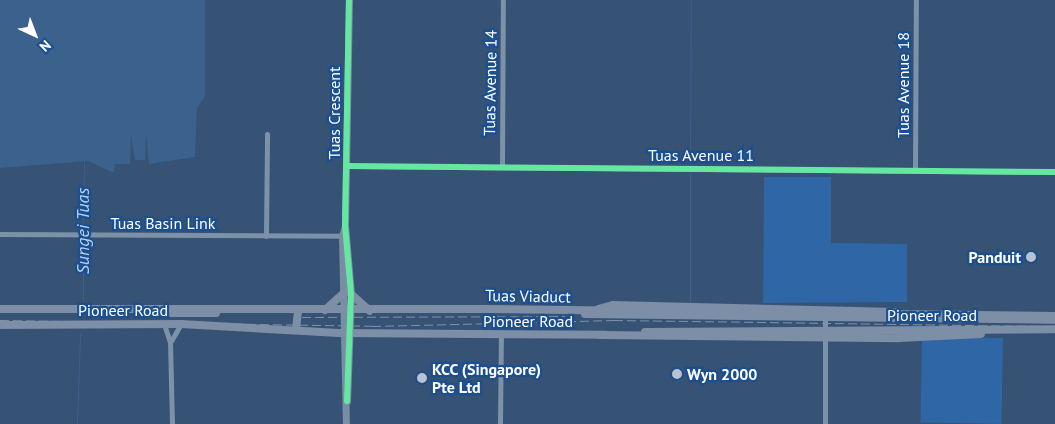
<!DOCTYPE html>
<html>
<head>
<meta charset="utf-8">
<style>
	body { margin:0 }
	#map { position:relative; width:1055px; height:424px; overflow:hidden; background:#365274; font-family:"PT Sans",sans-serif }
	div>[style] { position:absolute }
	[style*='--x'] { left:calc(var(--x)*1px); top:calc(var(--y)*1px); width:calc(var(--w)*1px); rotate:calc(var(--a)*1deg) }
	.green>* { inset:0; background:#2f66a5; transform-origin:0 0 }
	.water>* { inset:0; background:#3b618d }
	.stream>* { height:1px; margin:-0.5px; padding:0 0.5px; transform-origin:0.5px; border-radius:0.5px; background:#3b618d }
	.street>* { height:5px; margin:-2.5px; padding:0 2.5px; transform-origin:2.5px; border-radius:2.5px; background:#7d92a8 }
	.secondary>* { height:7px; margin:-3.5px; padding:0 3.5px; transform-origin:3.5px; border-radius:3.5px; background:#798da4 }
	.primary>* { height:8px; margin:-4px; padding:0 4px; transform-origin:4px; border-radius:4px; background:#7d8ea7 }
	.rail>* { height:1px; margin-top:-0.5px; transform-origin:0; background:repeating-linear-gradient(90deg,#7e92a7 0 9px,transparent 0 13px) }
	.primary-bridge>* { height:8px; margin:-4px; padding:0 4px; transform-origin:4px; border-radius:4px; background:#7d8ea7 }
	.cycleway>* { height:6px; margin:-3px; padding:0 3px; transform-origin:3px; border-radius:3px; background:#66e7a1 }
	.dots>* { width:14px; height:14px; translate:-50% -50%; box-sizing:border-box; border:2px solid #1b4f8f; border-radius:50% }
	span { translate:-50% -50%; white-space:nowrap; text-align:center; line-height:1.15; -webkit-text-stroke:4.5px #1b4f8f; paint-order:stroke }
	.street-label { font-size:16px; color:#fff }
	.poi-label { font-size:16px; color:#fff; font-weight:700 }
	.right { translate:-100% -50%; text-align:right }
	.left { translate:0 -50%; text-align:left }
	.water-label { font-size:18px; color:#b5d3f5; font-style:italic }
	.north { position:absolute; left:10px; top:10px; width:50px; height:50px; -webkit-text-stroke:4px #1b4f8f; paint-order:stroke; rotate:137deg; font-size:14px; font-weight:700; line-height:20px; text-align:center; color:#fff }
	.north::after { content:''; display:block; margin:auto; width:18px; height:22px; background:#fff; clip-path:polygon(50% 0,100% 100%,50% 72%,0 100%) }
</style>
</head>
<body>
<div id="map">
	<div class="green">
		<div style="clip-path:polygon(764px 177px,831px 177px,831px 243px,907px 244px,907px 302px,763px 303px)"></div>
		<div style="left:1003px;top:338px;width:86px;height:81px;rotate:91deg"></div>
	</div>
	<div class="water">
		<div style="clip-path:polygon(0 0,205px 0,205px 96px,197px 108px,195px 157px,149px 164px,146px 135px,145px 160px,135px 160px,131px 135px,130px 164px,115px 164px,114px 173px,88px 161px,0 168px)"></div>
	</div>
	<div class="stream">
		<div style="--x:690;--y:165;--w:165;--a:-89.7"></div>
		<div style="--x:690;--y:173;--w:129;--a:90"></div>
		<div style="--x:83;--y:233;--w:72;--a:-89.2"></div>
		<div style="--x:83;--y:301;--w:64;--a:-90"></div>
		<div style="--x:77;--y:424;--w:90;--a:-88.1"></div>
	</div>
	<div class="street">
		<div style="--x:347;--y:166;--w:708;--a:0.49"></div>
		<div style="--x:502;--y:167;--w:167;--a:-89.7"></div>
		<div style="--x:915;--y:170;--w:170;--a:-89.7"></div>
		<div style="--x:0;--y:234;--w:344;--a:0.3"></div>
		<div style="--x:266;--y:236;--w:102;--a:-89.4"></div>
		<div style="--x:164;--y:324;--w:19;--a:72"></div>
		<div style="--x:170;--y:342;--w:82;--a:88.6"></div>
		<div style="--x:171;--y:341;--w:20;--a:-60"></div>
		<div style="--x:500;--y:424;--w:89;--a:-89.4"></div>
		<div style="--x:825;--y:424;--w:106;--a:-90"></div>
	</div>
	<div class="secondary">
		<div style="--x:345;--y:226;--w:10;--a:107"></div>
		<div style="--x:342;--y:236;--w:188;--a:88.8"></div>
		<div style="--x:347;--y:401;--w:107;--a:-87.9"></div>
		<div style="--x:351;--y:294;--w:68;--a:-95"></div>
		<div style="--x:345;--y:226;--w:226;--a:-89"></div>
	</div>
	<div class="primary">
		<div style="--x:351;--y:294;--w:25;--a:42"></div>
		<div style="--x:598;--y:309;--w:16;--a:-15"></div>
		<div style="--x:613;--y:305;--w:283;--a:1.4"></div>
		<div style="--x:325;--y:310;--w:27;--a:-42"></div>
		<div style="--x:142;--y:313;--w:74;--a:0"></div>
		<div style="--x:585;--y:314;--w:470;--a:0.7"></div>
		<div style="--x:0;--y:325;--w:181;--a:-0.3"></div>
		<div style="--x:181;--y:324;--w:158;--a:3.3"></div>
		<div style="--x:339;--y:333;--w:267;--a:0.4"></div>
		<div style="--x:296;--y:330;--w:18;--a:-84"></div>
		<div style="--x:645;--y:332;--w:410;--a:-0.4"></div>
		<div style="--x:899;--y:338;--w:82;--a:-2.8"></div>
	</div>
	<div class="rail">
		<div style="--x:302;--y:317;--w:263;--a:-0.2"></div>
		<div style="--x:0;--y:320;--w:372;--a:0.9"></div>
		<div style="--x:372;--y:326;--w:242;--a:-1.4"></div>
		<div style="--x:614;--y:320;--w:441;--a:0.8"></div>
	</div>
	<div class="primary-bridge">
		<div style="--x:0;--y:309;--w:489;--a:0"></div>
		<div style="--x:489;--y:309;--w:566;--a:0.71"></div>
		<div style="--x:600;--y:335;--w:299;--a:0.6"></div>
	</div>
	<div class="cycleway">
		<div style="--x:347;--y:166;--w:708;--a:0.49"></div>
		<div style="--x:347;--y:401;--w:107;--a:-87.9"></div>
		<div style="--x:351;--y:294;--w:68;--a:-95"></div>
		<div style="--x:345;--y:226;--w:226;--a:-89"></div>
	</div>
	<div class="dots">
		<div style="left:1031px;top:257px;background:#b9c2ce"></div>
		<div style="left:677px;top:374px;background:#b9c2ce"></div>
		<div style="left:422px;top:378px;background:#b9c2ce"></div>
	</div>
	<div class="street-label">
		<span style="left:490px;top:83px;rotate:-89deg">Tuas Avenue 14</span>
		<span style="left:903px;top:85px;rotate:-90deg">Tuas Avenue 18</span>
		<span style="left:334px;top:113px;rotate:-90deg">Tuas Crescent</span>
		<span style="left:701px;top:155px">Tuas Avenue 11</span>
		<span style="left:163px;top:223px">Tuas Basin Link</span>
		<span style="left:528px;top:296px;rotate:1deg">Tuas Viaduct</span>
		<span style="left:123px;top:310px">Pioneer Road</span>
		<span style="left:932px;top:315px">Pioneer Road</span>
		<span style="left:528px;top:321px">Pioneer Road</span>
	</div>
	<div class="poi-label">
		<span class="right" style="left:1021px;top:257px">Panduit</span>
		<span class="left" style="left:432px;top:378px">KCC (Singapore)<br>Pte Ltd</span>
		<span class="left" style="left:687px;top:374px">Wyn 2000</span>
	</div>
	<div class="water-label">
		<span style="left:83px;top:231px;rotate:-90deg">Sungei Tuas</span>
	</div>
	<div class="north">N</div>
</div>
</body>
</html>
